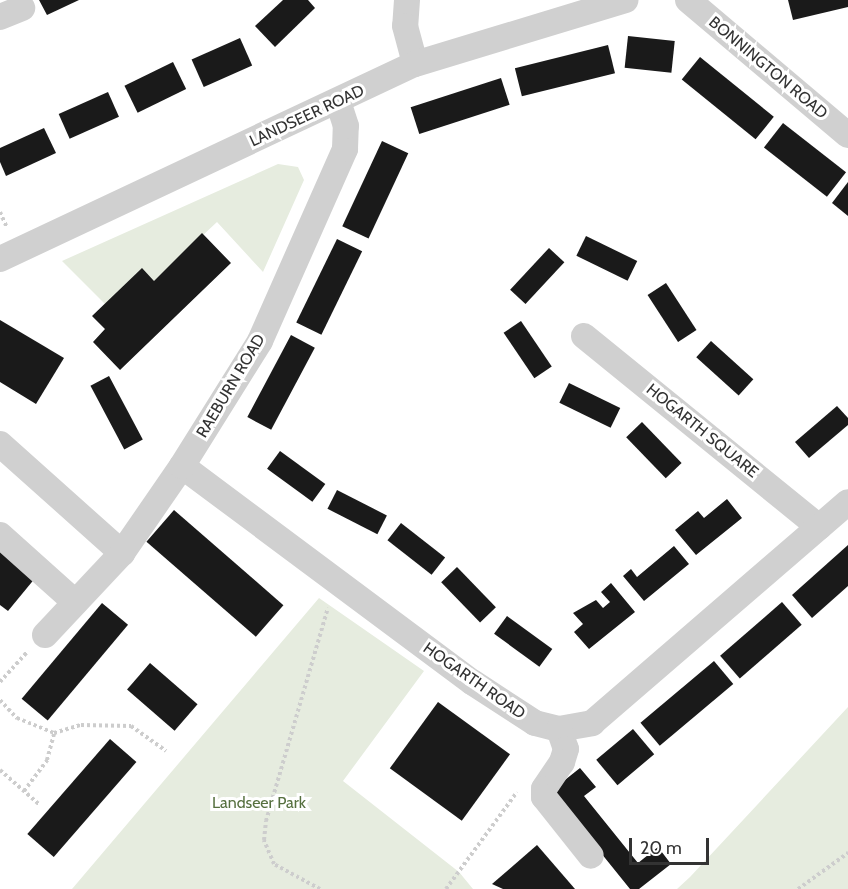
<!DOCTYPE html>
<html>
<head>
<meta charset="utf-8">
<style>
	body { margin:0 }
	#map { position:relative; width:848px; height:889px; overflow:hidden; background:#fff; font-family:Cabin,sans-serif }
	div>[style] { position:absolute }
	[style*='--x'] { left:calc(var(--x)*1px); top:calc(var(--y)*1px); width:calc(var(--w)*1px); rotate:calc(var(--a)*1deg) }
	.green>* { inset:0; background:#e6ecdf }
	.building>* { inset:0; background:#1a1a1a; transform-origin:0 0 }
	.path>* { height:4px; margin-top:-2px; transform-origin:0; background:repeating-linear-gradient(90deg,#cdcdcd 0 3px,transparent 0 6px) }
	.minor>* { height:26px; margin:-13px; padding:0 13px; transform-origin:13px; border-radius:13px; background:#d0d0d0 }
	span { translate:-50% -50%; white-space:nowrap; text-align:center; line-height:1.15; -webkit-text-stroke:6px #fff; paint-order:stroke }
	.street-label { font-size:16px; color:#333 }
	.park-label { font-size:16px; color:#56703f }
	.scale { position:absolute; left:629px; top:838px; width:80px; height:27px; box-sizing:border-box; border:3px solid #333; border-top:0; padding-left:8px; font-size:18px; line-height:21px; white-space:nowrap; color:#333; -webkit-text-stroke:4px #fff; paint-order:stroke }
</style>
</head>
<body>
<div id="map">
	<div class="green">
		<div style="clip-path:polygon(278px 164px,298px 167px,304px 180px,263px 272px,217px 222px,154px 281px,141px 269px,105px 304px,62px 261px)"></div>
		<div style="clip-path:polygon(319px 598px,424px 671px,343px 781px,459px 872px,473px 889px,72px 889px)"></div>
		<div style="clip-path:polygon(848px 707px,848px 889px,677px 889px,690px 877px)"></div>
	</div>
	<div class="building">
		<div style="clip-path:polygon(39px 0,79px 0,47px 15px)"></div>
		<div style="clip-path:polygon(283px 0,308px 0,315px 8px,275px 47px,255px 26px)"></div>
		<div style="clip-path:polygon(788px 0,848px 0,848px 7px,793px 20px)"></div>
		<div style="left:628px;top:36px;width:47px;height:32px;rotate:6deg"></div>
		<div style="left:240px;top:38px;width:30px;height:53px;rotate:66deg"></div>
		<div style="left:608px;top:45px;width:29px;height:96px;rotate:76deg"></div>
		<div style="left:700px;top:57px;width:95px;height:29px;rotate:39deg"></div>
		<div style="left:173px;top:62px;width:30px;height:54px;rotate:64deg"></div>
		<div style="left:501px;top:78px;width:28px;height:95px;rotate:72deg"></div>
		<div style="left:108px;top:92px;width:27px;height:54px;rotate:66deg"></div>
		<div style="left:783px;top:123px;width:80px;height:31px;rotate:38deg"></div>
		<div style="clip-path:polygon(44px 128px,56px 153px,6px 176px,0 162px,0 148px)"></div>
		<div style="left:382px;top:141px;width:29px;height:94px;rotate:25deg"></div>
		<div style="clip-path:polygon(848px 182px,848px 216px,832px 203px)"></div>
		<div style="clip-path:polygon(202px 233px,231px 263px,120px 370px,93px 342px,105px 329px,92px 316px,142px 268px,154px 281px)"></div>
		<div style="left:586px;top:236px;width:57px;height:22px;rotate:26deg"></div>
		<div style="left:337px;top:239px;width:28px;height:93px;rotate:26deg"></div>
		<div style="left:549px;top:248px;width:21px;height:57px;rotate:43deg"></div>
		<div style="left:666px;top:283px;width:56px;height:22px;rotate:57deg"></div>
		<div style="clip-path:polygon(0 320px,64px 358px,36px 404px,0 382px)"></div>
		<div style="left:521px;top:321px;width:55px;height:21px;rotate:56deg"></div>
		<div style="left:291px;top:335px;width:27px;height:93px;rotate:28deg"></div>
		<div style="left:711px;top:341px;width:57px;height:22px;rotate:42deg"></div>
		<div style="left:109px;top:376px;width:72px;height:21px;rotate:62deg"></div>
		<div style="left:569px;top:383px;width:57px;height:22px;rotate:26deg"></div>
		<div style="clip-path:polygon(837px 406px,848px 418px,848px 425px,809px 458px,795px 442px)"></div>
		<div style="left:642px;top:422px;width:57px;height:22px;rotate:46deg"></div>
		<div style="left:280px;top:451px;width:56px;height:22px;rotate:36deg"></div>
		<div style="left:337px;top:490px;width:56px;height:21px;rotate:27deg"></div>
		<div style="clip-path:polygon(727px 499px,742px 518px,696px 555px,675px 530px,698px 511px,704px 518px)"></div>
		<div style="left:174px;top:510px;width:145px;height:42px;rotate:41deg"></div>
		<div style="left:401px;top:523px;width:56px;height:22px;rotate:38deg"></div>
		<div style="clip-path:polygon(848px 545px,848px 586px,812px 618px,792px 595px)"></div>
		<div style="clip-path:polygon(0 546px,36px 577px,8px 611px,0 605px)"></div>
		<div style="clip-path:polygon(674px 546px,689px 564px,644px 601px,623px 576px,631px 569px,637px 577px)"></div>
		<div style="left:457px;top:567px;width:56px;height:22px;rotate:46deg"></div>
		<div style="clip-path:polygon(611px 583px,635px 612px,589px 649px,574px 632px,583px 624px,573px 613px,596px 600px,603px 608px,610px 602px,601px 592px)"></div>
		<div style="left:782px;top:602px;width:30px;height:82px;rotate:49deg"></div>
		<div style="left:102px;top:603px;width:34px;height:125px;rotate:40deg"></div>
		<div style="left:507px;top:616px;width:56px;height:22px;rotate:36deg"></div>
		<div style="left:714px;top:661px;width:30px;height:96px;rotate:50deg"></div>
		<div style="left:150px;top:663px;width:63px;height:35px;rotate:41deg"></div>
		<div style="left:438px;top:702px;width:89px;height:82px;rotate:36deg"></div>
		<div style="left:633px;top:729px;width:33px;height:48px;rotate:50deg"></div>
		<div style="left:110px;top:739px;width:35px;height:126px;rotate:41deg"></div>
		<div style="clip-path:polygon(580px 768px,596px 787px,584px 796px,638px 863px,658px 847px,671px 864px,639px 889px,630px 889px,551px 791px)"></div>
		<div style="clip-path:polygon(537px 845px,575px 889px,503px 889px,492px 884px)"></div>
	</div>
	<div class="path">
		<div style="--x:0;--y:212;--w:17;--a:66"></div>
		<div style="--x:0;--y:682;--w:42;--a:-47.9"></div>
		<div style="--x:0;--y:700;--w:25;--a:47"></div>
		<div style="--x:17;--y:718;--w:40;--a:22"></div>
		<div style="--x:54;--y:733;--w:28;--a:-17"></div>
		<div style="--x:81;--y:725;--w:50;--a:1.1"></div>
		<div style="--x:131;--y:726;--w:43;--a:35.5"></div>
		<div style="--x:0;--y:770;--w:53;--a:41.2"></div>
		<div style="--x:24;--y:791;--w:39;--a:-53"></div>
		<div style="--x:47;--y:760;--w:28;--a:-75"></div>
		<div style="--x:320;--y:889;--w:52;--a:-151.5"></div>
		<div style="--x:274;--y:864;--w:26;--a:-113"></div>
		<div style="--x:264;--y:840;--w:19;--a:-84"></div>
		<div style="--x:266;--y:821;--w:222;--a:-73.8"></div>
		<div style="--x:446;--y:889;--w:120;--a:-53.8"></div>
		<div style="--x:798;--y:889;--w:62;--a:-35.8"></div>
	</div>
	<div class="minor">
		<div style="--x:407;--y:0;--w:26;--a:94"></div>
		<div style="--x:405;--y:26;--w:39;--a:75"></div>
		<div style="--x:688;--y:0;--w:209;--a:40.2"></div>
		<div style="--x:0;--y:17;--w:24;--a:-22"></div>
		<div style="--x:0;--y:259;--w:459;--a:-25.2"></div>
		<div style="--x:415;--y:64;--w:220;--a:-16.9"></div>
		<div style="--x:584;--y:336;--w:303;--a:39.1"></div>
		<div style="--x:0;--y:444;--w:164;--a:41.8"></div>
		<div style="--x:182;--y:466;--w:362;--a:36.7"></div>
		<div style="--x:472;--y:682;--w:75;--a:33.1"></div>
		<div style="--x:535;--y:723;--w:25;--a:14"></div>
		<div style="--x:559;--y:729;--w:34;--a:-10"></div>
		<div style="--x:592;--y:723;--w:338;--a:-40.8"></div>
		<div style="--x:0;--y:535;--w:101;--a:41.8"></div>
		<div style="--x:45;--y:635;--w:112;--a:-46.8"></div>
		<div style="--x:122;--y:553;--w:106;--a:-55.4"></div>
		<div style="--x:182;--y:466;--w:147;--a:-58"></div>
		<div style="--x:260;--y:341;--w:210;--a:-66.1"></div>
		<div style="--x:345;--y:149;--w:23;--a:-88"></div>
		<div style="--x:346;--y:126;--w:25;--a:-108"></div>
		<div style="--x:559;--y:729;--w:21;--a:71"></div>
		<div style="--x:566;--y:749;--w:14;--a:107"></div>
		<div style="--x:562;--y:762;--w:32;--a:124"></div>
		<div style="--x:544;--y:789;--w:8;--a:90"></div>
		<div style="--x:544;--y:797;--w:75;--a:51.5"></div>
	</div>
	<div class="street-label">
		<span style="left:768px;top:68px;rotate:40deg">BONNINGTON ROAD</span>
		<span style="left:307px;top:116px;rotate:-25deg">LANDSEER ROAD</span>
		<span style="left:231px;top:386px;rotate:-59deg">RAEBURN ROAD</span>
		<span style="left:702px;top:431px;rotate:39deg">HOGARTH SQUARE</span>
		<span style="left:474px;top:681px;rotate:35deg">HOGARTH ROAD</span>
	</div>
	<div class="park-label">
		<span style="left:259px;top:803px">Landseer Park</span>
	</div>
	<div class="scale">20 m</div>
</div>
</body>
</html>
